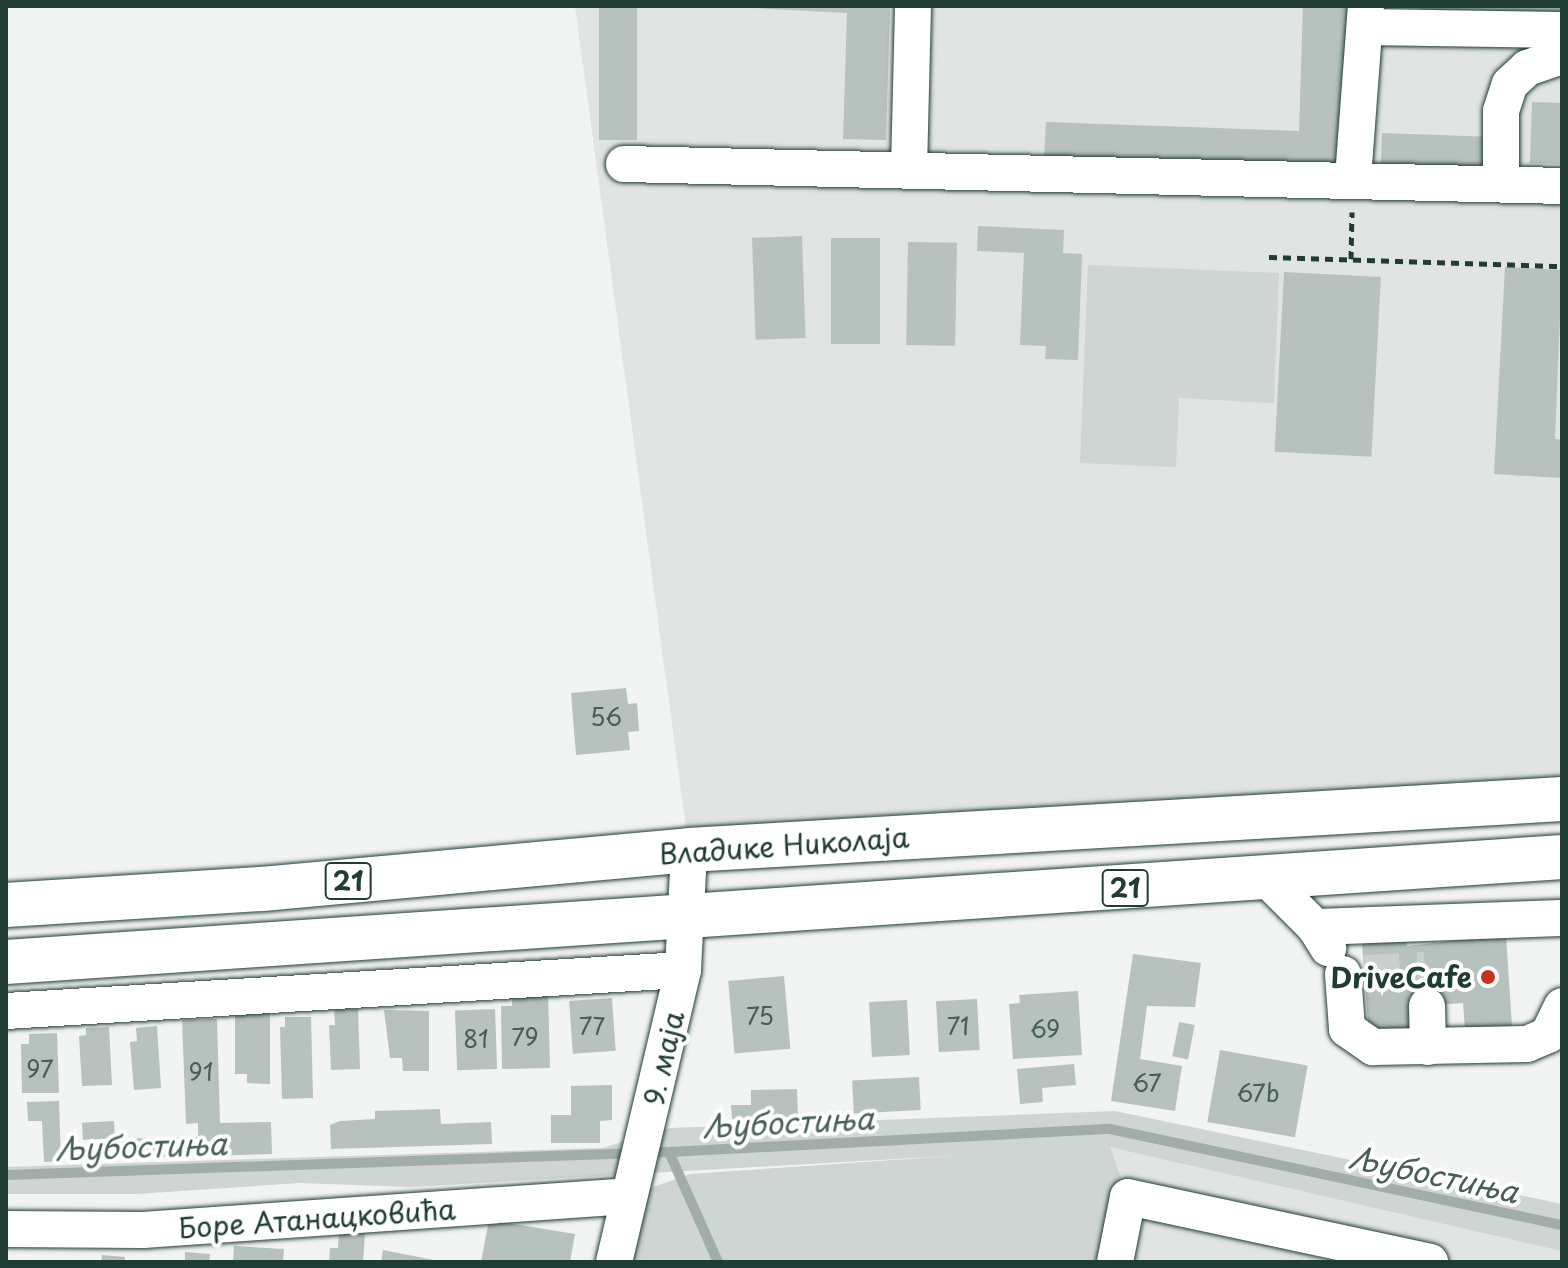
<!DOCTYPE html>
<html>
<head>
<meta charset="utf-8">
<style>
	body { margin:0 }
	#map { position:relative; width:1568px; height:1268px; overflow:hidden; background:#f2f3f3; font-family:"Playpen Sans",sans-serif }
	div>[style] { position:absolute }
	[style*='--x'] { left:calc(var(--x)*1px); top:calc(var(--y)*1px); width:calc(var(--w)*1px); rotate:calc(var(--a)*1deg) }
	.built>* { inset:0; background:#e0e4e3 }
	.green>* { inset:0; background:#ced5d3 }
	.stream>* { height:10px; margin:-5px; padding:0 5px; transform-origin:5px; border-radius:5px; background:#a1adaa }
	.building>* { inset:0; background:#b7c1bd; transform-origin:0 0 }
	.minor-tunnel>* { height:36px; margin-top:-18px; transform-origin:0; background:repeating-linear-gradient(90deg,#c8cfcd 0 36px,transparent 0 54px) }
	.path>* { height:5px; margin-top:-2.5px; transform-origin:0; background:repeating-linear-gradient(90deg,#1f3d34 0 8px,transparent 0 14px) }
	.roads { filter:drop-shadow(0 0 2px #1f3d34) drop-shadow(0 0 2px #1f3d34) }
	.minor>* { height:36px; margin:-18px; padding:0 18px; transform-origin:18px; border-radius:18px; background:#fff }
	.major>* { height:44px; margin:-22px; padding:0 22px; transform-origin:22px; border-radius:22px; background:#fff }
	.dots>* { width:22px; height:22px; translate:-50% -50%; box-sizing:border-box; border:4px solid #fff; border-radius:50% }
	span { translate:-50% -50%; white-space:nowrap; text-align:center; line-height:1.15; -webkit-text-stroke:8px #fff; paint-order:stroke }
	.number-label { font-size:24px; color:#455e56 }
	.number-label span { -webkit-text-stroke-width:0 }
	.shield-label span { padding:2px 6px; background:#fff; border:2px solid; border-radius:6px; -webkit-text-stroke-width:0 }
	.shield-label { font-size:26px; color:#1f3d34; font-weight:700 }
	.street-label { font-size:28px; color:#1f3d34 }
	.poi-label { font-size:28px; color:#1f3d34; font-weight:700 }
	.right { translate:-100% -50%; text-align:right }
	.water-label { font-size:30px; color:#465f57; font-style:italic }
	.frame { position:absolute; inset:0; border:8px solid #1f3d34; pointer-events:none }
</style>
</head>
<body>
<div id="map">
	<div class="built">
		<div style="clip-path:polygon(575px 6px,1562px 6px,1562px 799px,689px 850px)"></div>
		<div style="clip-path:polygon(1109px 1147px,1562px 1225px,1562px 1262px,614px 1262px,690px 1174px)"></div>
	</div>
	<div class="green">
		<div style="clip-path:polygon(1088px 265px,1279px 273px,1274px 403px,1179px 398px,1176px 467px,1080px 463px)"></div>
		<div style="clip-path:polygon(1115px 1111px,1562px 1204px,1562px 1251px,1110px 1147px,1128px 1197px,1115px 1262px,614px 1262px,628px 1196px,690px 1174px,966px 1155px,409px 1187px,300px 1183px,137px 1194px,6px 1194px,6px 1167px,602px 1148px,670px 1128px)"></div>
	</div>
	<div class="stream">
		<div style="--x:669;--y:1152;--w:120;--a:66"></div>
		<div style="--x:6;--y:1175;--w:663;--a:-1.99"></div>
		<div style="--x:669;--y:1152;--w:442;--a:-3"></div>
		<div style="--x:1110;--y:1129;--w:462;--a:12"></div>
	</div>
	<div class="building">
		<div style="left:599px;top:6px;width:38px;height:134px"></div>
		<div style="clip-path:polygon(716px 6px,890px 6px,886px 140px,843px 139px,847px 13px)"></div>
		<div style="clip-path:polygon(1303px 6px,1349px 6px,1344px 168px,1044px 159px,1046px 122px,1299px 131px)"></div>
		<div style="clip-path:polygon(1419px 6px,1562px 6px,1562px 17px,1419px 14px)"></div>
		<div style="left:1532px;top:102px;width:30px;height:61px;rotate:2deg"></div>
		<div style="left:1382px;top:133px;width:104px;height:31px;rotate:2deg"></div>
		<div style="clip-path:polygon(978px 226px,1064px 230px,1063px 253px,1082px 254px,1078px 360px,1045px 359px,1046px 346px,1020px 345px,1024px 253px,977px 251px)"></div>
		<div style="left:802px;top:236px;width:102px;height:50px;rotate:88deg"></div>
		<div style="left:831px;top:238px;width:49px;height:106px"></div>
		<div style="left:908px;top:242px;width:49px;height:103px;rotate:1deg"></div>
		<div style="clip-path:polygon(1505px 267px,1562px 270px,1555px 439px,1562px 440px,1562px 478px,1494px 474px)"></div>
		<div style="left:1284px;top:272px;width:97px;height:180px;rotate:3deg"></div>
		<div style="clip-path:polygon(626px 688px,628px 704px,637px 703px,639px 731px,628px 732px,630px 750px,576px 755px,571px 693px)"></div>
		<div style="clip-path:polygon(1406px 929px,1407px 946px,1506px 935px,1512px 1026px,1465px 1029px,1463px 1003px,1411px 1007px,1413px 1032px,1369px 1035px,1361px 932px)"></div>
		<div style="clip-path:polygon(1133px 954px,1201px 963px,1195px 1007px,1147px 1006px,1140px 1059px,1182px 1066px,1175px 1111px,1111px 1101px)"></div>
		<div style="left:784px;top:976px;width:73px;height:56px;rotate:85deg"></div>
		<div style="clip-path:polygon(548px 989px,550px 1068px,502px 1069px,501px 1006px,512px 1006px,512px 990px)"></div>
		<div style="clip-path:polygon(1078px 991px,1082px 1055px,1013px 1059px,1009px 1004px,1020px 1003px,1019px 995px)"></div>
		<div style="left:612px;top:998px;width:53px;height:43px;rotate:86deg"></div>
		<div style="left:977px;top:999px;width:51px;height:41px;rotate:87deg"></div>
		<div style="left:907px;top:1000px;width:55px;height:38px;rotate:87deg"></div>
		<div style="clip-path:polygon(334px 1009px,358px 1009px,360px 1069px,331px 1070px,329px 1025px,335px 1025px)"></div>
		<div style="left:495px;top:1009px;width:60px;height:40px;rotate:88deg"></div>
		<div style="clip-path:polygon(384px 1010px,429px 1011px,429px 1071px,403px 1071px,402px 1058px,390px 1058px)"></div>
		<div style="clip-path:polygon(235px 1013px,270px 1013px,270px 1084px,247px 1083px,247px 1074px,235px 1074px)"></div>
		<div style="clip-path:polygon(285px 1017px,311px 1017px,313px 1098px,282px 1099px,280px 1027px,285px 1027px)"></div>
		<div style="clip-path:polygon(217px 1019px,220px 1123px,271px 1122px,272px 1154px,118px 1158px,117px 1139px,198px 1137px,198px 1123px,186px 1124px,182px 1020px)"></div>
		<div style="left:1179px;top:1022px;width:16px;height:35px;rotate:11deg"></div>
		<div style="clip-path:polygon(157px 1026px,161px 1088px,134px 1090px,130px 1042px,137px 1041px,136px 1028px)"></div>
		<div style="clip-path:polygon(109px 1027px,112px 1085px,82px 1086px,79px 1036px,86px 1035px,86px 1028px)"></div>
		<div style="clip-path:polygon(57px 1033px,59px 1093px,22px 1093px,21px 1044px,29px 1044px,29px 1034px)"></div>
		<div style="left:1220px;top:1050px;width:89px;height:73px;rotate:10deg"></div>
		<div style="clip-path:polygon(1074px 1064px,1076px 1085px,1042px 1088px,1043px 1102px,1020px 1104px,1017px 1069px)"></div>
		<div style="left:919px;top:1077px;width:33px;height:67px;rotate:87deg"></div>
		<div style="clip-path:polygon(612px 1085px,612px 1120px,600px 1121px,600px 1143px,551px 1143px,551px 1115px,571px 1115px,571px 1086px)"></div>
		<div style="clip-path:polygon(797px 1089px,798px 1117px,732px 1119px,731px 1105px,751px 1105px,751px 1090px)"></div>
		<div style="clip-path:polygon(59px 1101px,61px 1161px,44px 1162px,42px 1121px,28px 1121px,27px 1102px)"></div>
		<div style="clip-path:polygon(440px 1109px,441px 1124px,491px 1122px,492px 1144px,331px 1149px,330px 1125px,340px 1121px,375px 1119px,375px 1111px)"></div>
		<div style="left:114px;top:1121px;width:17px;height:32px;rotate:87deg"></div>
		<div style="clip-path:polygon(489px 1220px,575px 1234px,570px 1262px,481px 1262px)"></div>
		<div style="clip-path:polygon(339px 1230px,365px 1232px,363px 1262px,329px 1262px,330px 1248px,338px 1248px)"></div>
		<div style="clip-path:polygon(234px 1246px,284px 1249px,283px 1262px,233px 1262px)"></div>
		<div style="clip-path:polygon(383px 1250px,439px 1261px,439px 1262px,381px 1262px)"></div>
		<div style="clip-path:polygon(185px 1252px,210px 1254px,209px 1262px,185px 1262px)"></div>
		<div style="clip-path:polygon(102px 1255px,125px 1257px,124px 1262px,101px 1262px)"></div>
	</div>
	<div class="minor-tunnel">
		<div style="--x:1364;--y:973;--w:61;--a:-2.8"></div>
	</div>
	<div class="path">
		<div style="--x:1269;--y:257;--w:293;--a:1.8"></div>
		<div style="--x:1351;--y:259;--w:47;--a:-88.8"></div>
	</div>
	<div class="roads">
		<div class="minor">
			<div style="--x:1366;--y:27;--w:196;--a:0.9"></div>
			<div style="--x:624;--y:164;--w:938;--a:1.34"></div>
			<div style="--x:909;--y:170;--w:164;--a:-88.6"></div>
			<div style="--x:1353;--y:178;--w:172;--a:-85.7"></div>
			<div style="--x:1501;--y:183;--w:72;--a:-90"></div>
			<div style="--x:1501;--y:111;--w:28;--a:-72"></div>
			<div style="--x:1510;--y:84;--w:23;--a:-43"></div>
			<div style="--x:1527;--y:68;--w:37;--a:-19"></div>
			<div style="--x:1266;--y:878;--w:69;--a:45"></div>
			<div style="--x:1315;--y:927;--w:25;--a:58"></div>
			<div style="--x:1315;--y:927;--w:247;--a:-2.1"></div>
			<div style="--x:1343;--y:974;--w:55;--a:85.8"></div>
			<div style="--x:1347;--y:1029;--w:32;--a:35"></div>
			<div style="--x:1373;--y:1047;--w:154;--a:-1.1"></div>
			<div style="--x:1527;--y:1044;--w:23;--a:-23"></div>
			<div style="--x:1548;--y:1035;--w:32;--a:-64"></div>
			<div style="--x:1427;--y:1006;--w:41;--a:88.6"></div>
			<div style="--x:6;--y:1011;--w:678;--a:-3.47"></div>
			<div style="--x:6;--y:1229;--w:137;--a:0.4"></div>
			<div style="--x:143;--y:1230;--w:486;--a:-4"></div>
			<div style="--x:614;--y:1262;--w:300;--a:-76.7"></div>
			<div style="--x:683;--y:970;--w:120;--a:-87.1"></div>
			<div style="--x:1115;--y:1262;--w:66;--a:-78.7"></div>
			<div style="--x:1128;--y:1197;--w:309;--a:12.1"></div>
		</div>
		<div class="major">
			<div style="--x:6;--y:905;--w:256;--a:-3.6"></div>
			<div style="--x:262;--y:889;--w:429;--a:-5.2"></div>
			<div style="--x:689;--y:850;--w:874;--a:-3.34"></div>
			<div style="--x:6;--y:962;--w:1560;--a:-3.86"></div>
		</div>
	</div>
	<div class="dots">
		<div style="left:1488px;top:977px;background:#c8321e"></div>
	</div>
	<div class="number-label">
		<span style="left:606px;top:717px">56</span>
		<span style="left:760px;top:1016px">75</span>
		<span style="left:592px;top:1026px">77</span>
		<span style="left:958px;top:1026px">71</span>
		<span style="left:1045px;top:1029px">69</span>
		<span style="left:525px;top:1037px">79</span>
		<span style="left:476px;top:1039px">81</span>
		<span style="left:40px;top:1069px">97</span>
		<span style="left:201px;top:1072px">91</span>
		<span style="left:1147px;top:1083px">67</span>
		<span style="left:1258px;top:1093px">67b</span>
	</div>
	<div class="shield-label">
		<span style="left:348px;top:881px">21</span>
		<span style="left:1125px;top:888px">21</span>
	</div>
	<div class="street-label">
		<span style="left:784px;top:845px;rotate:-4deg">Владике Николаја</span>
		<span style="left:663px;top:1058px;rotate:-77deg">9. маја</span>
		<span style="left:317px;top:1218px;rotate:-4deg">Боре Атанацковића</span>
	</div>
	<div class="poi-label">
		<span class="right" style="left:1472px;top:977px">DriveCafe</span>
	</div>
	<div class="water-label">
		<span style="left:788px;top:1122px;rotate:-3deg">Љубостиња</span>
		<span style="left:141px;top:1146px;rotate:-2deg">Љубостиња</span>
		<span style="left:1434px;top:1174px;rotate:12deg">Љубостиња</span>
	</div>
	<div class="frame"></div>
</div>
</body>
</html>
